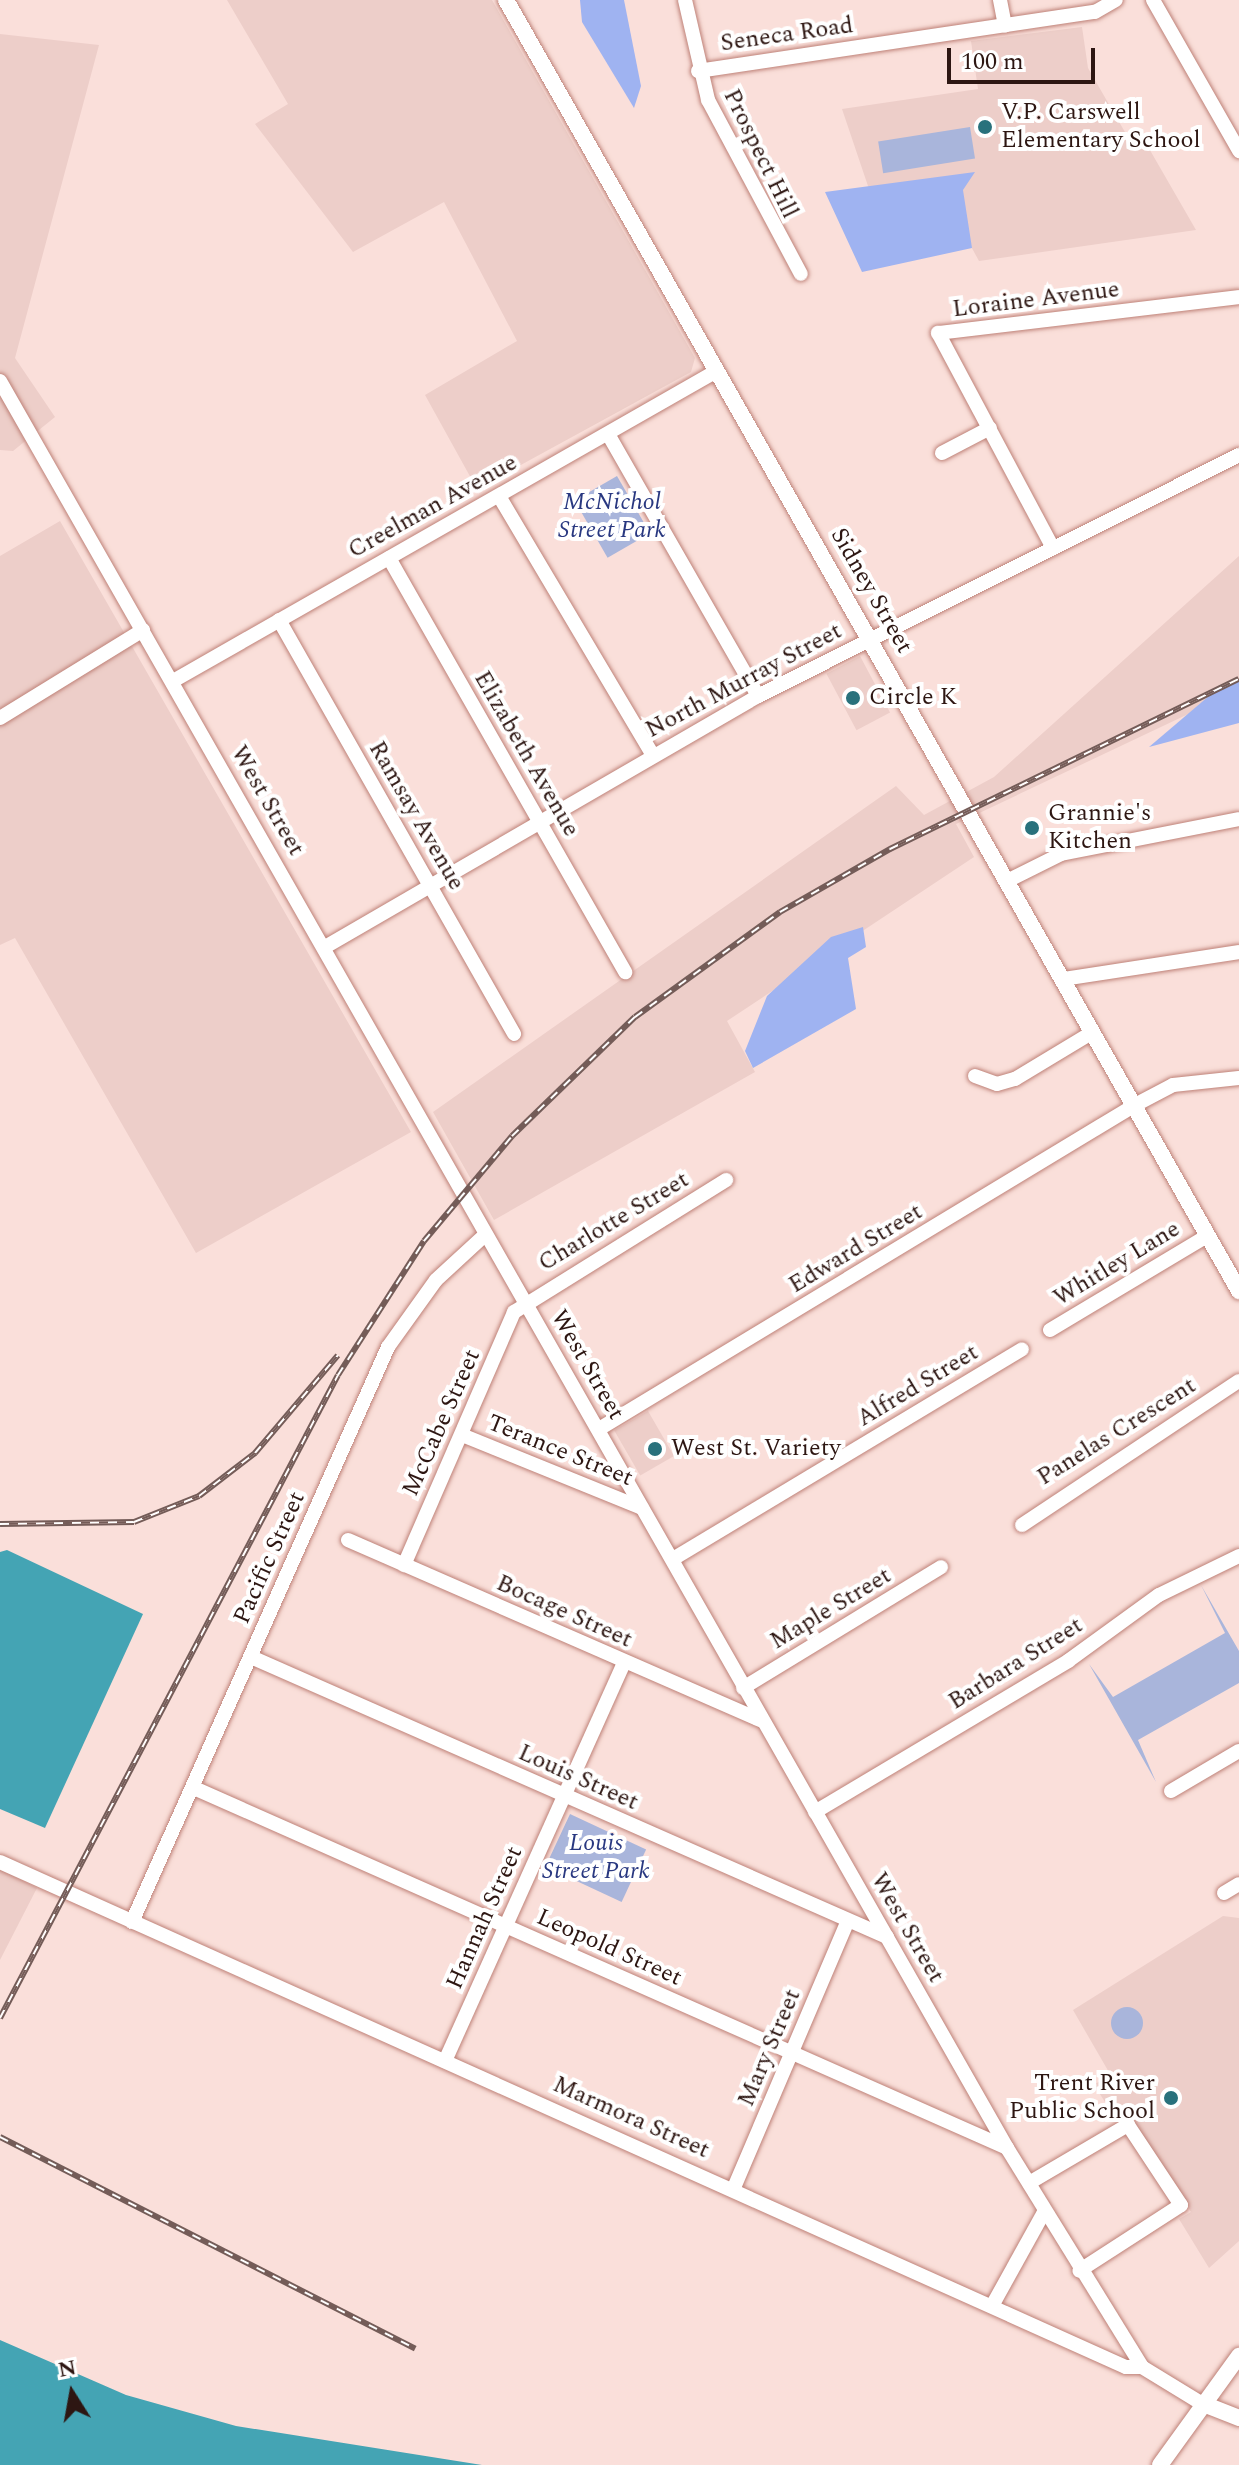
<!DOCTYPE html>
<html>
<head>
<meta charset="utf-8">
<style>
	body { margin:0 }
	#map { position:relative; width:1239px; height:2465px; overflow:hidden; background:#fadfda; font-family:Spectral,serif }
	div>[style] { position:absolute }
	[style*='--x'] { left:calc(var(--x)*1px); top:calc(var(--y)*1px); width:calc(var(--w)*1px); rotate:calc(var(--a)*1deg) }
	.built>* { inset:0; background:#edcec9; transform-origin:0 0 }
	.green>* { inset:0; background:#a9b5db; transform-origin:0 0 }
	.round { border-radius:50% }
	.forest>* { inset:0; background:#9fb3f1 }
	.water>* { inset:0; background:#44a4b4 }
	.roads { filter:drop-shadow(0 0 2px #be8177) drop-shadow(0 0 2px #be8177) }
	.minor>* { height:14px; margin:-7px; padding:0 7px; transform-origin:7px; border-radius:7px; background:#fff }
	.major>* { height:16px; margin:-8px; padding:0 8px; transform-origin:8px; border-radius:8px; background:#fff }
	.rail>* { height:6px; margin-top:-3px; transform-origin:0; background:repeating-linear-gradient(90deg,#fff 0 9px,#745c58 0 18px); box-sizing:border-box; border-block:2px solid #745c58 }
	.dots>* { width:22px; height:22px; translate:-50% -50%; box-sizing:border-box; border:4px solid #fff; border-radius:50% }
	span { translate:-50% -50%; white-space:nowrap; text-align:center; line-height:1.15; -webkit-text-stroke:8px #fff; paint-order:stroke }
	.street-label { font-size:24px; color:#2d1612 }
	.poi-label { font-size:24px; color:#2d1612 }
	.left { translate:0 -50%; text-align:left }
	.right { translate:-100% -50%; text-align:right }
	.park-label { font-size:24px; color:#293880; font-style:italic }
	.north { position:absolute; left:32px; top:2353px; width:80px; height:80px; -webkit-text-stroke:6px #fff; paint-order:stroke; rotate:349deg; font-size:22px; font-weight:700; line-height:32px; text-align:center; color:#2d1612 }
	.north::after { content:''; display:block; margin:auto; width:28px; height:36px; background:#2d1612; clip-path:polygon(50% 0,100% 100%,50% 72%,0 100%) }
	.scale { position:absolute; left:947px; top:48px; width:148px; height:36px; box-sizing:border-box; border:4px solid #2d1612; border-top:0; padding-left:10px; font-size:24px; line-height:28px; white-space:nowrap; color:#2d1612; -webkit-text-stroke:6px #fff; paint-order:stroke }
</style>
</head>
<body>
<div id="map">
	<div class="built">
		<div style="clip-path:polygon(227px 0,492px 0,695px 358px,691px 372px,477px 489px,425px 395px,517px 341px,444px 202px,353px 252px,255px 124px,288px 104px)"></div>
		<div style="clip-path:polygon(1082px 27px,1088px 68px,1133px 146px,1147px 145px,1196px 230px,979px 261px,934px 179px,869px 189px,842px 109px,978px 89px,971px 41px)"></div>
		<div style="clip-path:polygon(0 34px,99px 45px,15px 358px,55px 417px,13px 451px,0 450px)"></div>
		<div style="clip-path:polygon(60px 521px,411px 1132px,196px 1253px,15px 938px,0 945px,0 556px)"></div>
		<div style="clip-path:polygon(1239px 556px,1239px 690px,956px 824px,974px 857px,727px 1021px,755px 1072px,494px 1220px,433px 1112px,896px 786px,924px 815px,994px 777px)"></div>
		<div style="left:860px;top:656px;width:64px;height:38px;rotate:62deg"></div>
		<div style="left:648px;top:1411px;width:52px;height:39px;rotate:60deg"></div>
		<div style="clip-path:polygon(0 1869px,37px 1888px,0 1960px)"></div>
		<div style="clip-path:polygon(1223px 1916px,1239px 1918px,1239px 2241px,1209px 2268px,1179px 2219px,1191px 2212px,1127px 2113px,1116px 2119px,1094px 2085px,1110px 2074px,1073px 2010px)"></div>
	</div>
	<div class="green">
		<div style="left:970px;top:127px;width:32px;height:93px;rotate:81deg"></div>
		<div style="left:617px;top:476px;width:66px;height:49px;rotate:60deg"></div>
		<div style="clip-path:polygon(1201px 1585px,1239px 1651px,1239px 1683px,1138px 1740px,1156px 1782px,1089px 1664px,1113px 1697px,1225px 1633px)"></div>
		<div style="left:570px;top:1814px;width:84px;height:58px;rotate:25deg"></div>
		<div class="round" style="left:1111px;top:2007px;width:32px;height:32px"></div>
	</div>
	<div class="forest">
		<div style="clip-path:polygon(580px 0,624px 0,641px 86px,634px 108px,582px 22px)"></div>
		<div style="clip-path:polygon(975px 172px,963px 190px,972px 248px,862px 272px,825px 192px)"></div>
		<div style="clip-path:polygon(1239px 681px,1239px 723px,1149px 747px,1216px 690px)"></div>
		<div style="clip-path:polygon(863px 927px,866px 947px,848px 958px,856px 1009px,753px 1068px,745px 1051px,767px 996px,831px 937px)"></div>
	</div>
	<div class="water">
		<div style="clip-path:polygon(7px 1550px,143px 1614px,45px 1828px,0 1809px,0 1552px)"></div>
		<div style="clip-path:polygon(0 2340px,126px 2395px,236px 2426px,482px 2465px,0 2465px)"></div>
	</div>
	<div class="roads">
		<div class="minor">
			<div style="--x:685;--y:0;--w:103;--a:77"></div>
			<div style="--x:708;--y:100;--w:197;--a:61.9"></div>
			<div style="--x:1000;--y:0;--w:26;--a:79"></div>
			<div style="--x:1153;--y:0;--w:174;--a:60.3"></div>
			<div style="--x:698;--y:71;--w:401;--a:-8.5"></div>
			<div style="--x:1095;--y:12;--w:24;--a:-30"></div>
			<div style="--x:0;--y:381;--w:2034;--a:60.32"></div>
			<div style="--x:1007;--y:2148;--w:257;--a:58.3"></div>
			<div style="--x:608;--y:434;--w:302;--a:60.2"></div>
			<div style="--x:942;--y:453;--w:54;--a:-27.5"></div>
			<div style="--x:499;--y:496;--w:301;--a:59.3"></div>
			<div style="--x:1053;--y:548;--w:244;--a:-118.1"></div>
			<div style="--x:938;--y:333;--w:303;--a:-6.8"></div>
			<div style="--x:389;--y:558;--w:477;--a:60.3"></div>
			<div style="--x:279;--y:620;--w:476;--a:60.4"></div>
			<div style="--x:173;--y:681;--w:624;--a:-29.69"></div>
			<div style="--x:0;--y:718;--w:168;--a:-31.6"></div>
			<div style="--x:1007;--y:881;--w:60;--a:-26.6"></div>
			<div style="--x:1061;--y:854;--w:181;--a:-11.1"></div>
			<div style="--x:325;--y:947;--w:500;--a:-30.1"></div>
			<div style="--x:758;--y:696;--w:538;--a:-26.61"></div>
			<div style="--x:1063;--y:979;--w:178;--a:-8.7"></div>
			<div style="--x:975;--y:1076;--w:23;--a:20"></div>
			<div style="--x:997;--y:1084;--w:19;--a:-16"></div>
			<div style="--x:1015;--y:1079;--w:91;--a:-31.1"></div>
			<div style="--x:1050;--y:1330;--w:183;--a:-30.9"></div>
			<div style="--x:599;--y:1429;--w:626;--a:-31.15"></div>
			<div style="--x:1135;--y:1105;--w:43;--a:-27.8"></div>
			<div style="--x:1173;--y:1085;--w:66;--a:-6.1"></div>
			<div style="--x:462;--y:1435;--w:194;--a:22.1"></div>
			<div style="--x:1022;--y:1525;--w:260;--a:-33.6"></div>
			<div style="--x:348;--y:1540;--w:452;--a:23.6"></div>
			<div style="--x:673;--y:1559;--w:407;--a:-31"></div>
			<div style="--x:404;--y:1565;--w:276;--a:-66.5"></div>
			<div style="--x:514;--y:1312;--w:250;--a:-31.9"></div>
			<div style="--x:251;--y:1657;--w:695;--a:23.76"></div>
			<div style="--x:743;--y:1688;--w:232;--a:-31.4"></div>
			<div style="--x:194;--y:1788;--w:889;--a:23.88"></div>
			<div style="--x:1171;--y:1791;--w:79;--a:-30.5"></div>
			<div style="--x:815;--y:1812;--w:295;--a:-30.8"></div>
			<div style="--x:1068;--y:1661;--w:112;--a:-36"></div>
			<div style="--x:1159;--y:1595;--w:89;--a:-26"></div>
			<div style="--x:0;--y:1862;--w:1234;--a:24.16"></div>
			<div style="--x:1126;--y:2367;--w:16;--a:0"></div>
			<div style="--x:1142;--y:2367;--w:69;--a:31.4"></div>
			<div style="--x:1224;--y:1893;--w:17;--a:-31"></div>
			<div style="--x:132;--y:1922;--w:629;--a:-66"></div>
			<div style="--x:388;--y:1347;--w:82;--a:-54.4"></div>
			<div style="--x:436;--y:1280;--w:67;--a:-42.6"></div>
			<div style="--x:445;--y:2061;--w:437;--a:-65.8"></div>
			<div style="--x:1029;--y:2183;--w:115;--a:-30.4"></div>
			<div style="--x:1128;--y:2125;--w:96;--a:56.5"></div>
			<div style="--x:1181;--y:2205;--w:121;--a:147.1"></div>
			<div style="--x:733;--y:2190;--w:290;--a:-66.9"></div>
			<div style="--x:992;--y:2306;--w:107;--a:-61"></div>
		</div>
		<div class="major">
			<div style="--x:506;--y:0;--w:1485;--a:60.41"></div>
			<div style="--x:1201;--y:2403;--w:41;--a:21.5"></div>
			<div style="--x:1160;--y:2465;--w:135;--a:-54.1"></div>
		</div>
	</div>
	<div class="rail">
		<div style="--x:0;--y:1524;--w:134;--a:-0.9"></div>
		<div style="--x:134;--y:1522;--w:70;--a:-21.8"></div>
		<div style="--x:199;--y:1496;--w:71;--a:-37.5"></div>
		<div style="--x:255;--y:1453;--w:128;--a:-49.7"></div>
		<div style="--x:0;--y:2018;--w:726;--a:-62.27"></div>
		<div style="--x:338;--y:1375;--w:159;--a:-57.3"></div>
		<div style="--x:424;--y:1241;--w:137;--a:-50"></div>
		<div style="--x:512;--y:1136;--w:171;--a:-44.1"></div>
		<div style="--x:635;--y:1017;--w:179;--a:-35.9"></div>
		<div style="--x:780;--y:912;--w:127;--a:-29.8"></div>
		<div style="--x:890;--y:849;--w:388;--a:-26"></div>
		<div style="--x:0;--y:2137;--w:466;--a:27"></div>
	</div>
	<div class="dots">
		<div style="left:985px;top:127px;background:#29717c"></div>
		<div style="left:853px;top:698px;background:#29717c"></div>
		<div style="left:1032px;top:828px;background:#29717c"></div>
		<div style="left:655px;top:1449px;background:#29717c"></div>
		<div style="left:1171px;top:2098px;background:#29717c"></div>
	</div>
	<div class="street-label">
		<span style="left:787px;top:35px;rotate:-8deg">Seneca Road</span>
		<span style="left:760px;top:154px;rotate:64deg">Prospect Hill</span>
		<span style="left:1036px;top:300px;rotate:-7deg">Loraine Avenue</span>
		<span style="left:433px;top:507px;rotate:-29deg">Creelman Avenue</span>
		<span style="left:871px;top:591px;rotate:60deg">Sidney Street</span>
		<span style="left:744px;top:681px;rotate:-28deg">North Murray Street</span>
		<span style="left:526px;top:754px;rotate:60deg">Elizabeth Avenue</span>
		<span style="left:267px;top:801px;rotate:60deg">West Street</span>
		<span style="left:416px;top:816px;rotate:60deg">Ramsay Avenue</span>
		<span style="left:614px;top:1222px;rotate:-31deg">Charlotte Street</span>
		<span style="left:856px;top:1249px;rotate:-31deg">Edward Street</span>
		<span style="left:1117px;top:1264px;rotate:-31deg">Whitley Lane</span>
		<span style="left:587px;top:1365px;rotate:60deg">West Street</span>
		<span style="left:918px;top:1386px;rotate:-31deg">Alfred Street</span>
		<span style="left:442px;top:1423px;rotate:-66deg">McCabe Street</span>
		<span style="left:1117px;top:1432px;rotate:-32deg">Panelas Crescent</span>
		<span style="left:560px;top:1451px;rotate:22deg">Terance Street</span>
		<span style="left:270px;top:1558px;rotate:-66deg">Pacific Street</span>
		<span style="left:831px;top:1609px;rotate:-31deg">Maple Street</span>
		<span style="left:564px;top:1612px;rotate:24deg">Bocage Street</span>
		<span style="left:1016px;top:1664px;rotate:-32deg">Barbara Street</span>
		<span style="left:578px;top:1778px;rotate:24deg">Louis Street</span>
		<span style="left:485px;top:1918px;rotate:-66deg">Hannah Street</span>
		<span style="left:907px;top:1928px;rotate:60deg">West Street</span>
		<span style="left:609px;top:1948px;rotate:24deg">Leopold Street</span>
		<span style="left:770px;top:2048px;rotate:-67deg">Mary Street</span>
		<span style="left:631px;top:2118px;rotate:24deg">Marmora Street</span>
	</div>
	<div class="poi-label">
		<span class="left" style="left:1001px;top:127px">V.P. Carswell<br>Elementary School</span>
		<span class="left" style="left:869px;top:698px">Circle K</span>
		<span class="left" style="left:1048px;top:828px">Grannie's<br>Kitchen</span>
		<span class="left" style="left:671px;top:1449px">West St. Variety</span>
		<span class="right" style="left:1155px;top:2098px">Trent River<br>Public School</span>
	</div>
	<div class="park-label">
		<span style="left:612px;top:517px">McNichol<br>Street Park</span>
		<span style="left:596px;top:1858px">Louis<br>Street Park</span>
	</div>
	<div class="north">N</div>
	<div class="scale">100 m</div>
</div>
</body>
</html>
